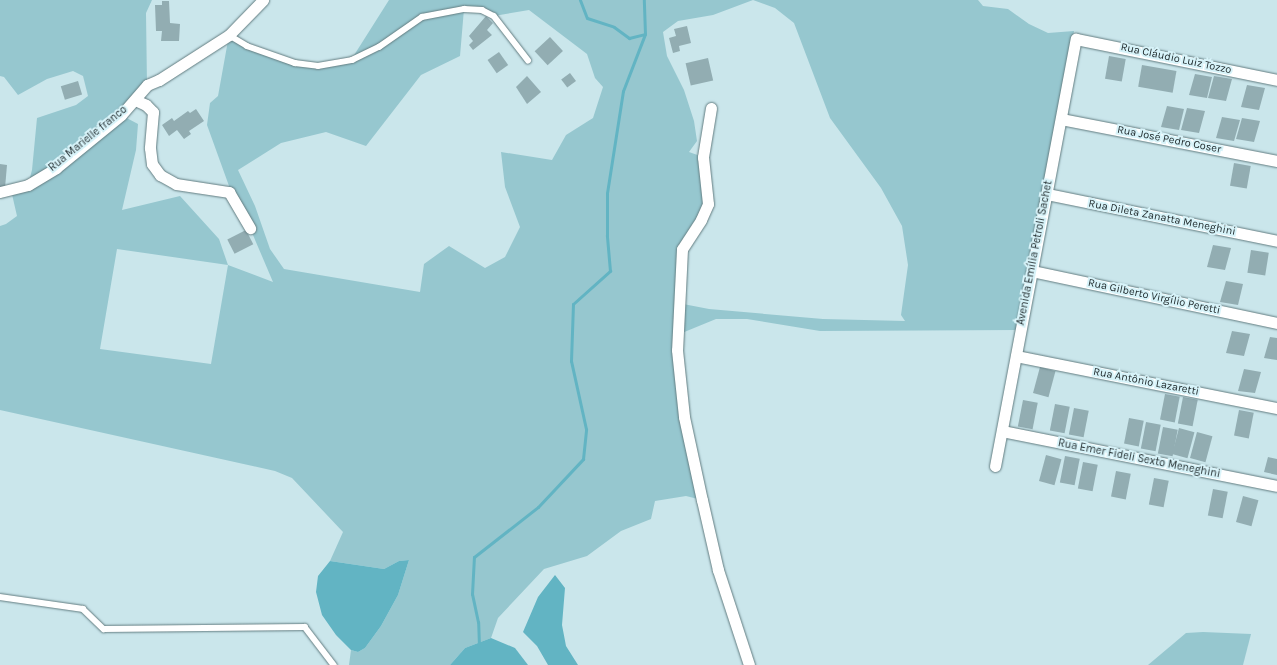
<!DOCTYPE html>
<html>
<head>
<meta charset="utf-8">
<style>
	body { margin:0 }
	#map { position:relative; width:1277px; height:665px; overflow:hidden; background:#cae6eb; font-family:Karla,sans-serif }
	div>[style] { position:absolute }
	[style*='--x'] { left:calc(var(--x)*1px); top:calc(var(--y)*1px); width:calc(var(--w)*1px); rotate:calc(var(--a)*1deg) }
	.green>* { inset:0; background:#96c7cf }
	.water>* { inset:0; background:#62b4c3 }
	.stream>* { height:3px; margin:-1.5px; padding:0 1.5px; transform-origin:1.5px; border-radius:1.5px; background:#62b4c3 }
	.building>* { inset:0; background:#92adb2; transform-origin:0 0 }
	.roads { filter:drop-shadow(0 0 1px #627c80) drop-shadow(0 0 1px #627c80) }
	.lane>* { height:5.5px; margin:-2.75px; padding:0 2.75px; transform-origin:2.75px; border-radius:2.75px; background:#fff }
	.street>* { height:11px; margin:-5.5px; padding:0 5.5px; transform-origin:5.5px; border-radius:5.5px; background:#fff }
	span { translate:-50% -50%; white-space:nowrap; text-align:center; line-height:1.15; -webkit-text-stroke:4px #d7f3f9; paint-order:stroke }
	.street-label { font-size:11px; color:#1d2729 }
</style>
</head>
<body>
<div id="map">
	<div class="green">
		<div style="clip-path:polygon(evenodd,0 0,152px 0,146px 13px,147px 85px,121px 115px,138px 124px,136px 150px,122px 210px,180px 196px,219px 239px,228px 265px,273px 282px,250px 228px,233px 197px,207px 125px,210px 103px,218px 96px,229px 35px,247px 46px,295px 63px,318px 66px,351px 60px,389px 0,978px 0,983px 6px,1008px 9px,1029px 24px,1048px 33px,1074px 31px,1018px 330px,820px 331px,747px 319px,716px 319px,677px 335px,702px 500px,686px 496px,655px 501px,651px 519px,621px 531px,587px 556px,544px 569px,498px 618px,491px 638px,465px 648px,450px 665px,349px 665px,351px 650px,358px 652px,365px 648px,381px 626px,398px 595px,409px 560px,399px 561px,384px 569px,330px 561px,343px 532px,292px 478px,275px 471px,0 410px,0 226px,6px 224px,17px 216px,11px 190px,28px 185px,32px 170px,37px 118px,76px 105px,88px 96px,83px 76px,73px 71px,47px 79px,18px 95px,4px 77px,0 76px,0 0,753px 0,775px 8px,794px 23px,830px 118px,881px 188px,902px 226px,908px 265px,901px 315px,905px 321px,823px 319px,709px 309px,678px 303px,682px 249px,708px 204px,703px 157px,689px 152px,697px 141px,694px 121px,684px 90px,667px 56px,663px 32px,678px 21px,713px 15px,753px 0,0 0,464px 9px,482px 10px,494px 16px,529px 10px,587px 54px,595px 78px,603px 87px,593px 118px,566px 135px,552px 160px,501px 152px,505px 187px,520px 227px,505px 257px,485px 268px,449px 246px,424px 264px,420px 292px,284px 269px,270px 249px,255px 206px,238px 170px,281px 143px,326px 132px,366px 146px,421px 75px,460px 56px,464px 9px,0 0,117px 249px,228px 265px,211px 364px,100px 349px,117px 249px)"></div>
		<div style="clip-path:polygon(1203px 632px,1251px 634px,1243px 665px,1148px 665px,1186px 633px)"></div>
	</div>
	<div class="water">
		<div style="clip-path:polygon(409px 560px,398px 595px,381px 626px,365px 648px,358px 652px,351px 650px,336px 635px,322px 615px,316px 592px,318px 576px,330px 561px,384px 569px,399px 561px)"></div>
		<div style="clip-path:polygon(555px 575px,565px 588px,562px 625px,566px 646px,578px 665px,548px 665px,537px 646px,523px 632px,538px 597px)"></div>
		<div style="clip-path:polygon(491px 638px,515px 648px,528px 665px,450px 665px,465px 648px)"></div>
	</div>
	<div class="stream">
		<div style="--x:580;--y:0;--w:19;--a:69"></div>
		<div style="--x:587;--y:18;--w:28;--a:18"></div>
		<div style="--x:614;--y:27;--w:19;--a:36"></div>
		<div style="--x:629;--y:38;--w:16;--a:-14"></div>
		<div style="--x:479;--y:646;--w:24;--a:-92"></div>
		<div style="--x:478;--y:622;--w:29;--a:-102"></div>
		<div style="--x:472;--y:594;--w:37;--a:-87"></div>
		<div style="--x:474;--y:557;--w:81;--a:-38"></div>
		<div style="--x:538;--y:507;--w:66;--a:-46.8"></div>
		<div style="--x:583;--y:459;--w:30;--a:-84"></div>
		<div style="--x:586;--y:429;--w:70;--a:-102.4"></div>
		<div style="--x:571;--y:361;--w:57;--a:-88"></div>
		<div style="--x:573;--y:304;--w:50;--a:-41.7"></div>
		<div style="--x:610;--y:271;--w:36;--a:-95"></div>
		<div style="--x:607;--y:235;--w:42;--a:-90"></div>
		<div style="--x:607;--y:193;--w:103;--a:-81.1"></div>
		<div style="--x:623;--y:91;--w:61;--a:-68.9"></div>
		<div style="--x:645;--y:34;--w:34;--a:-92"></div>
	</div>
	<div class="building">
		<div style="clip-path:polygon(162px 1px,169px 1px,170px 23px,180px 24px,179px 41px,161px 41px,162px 31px,156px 31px,155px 5px,162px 5px)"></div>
		<div style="clip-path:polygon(486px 16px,493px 23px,487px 30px,492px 35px,473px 50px,469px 45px,473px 41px,469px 36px)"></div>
		<div style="clip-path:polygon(687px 26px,691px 43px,679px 46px,680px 51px,673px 53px,669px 38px,676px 36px,674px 29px)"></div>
		<div style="left:550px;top:37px;width:19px;height:21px;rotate:47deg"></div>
		<div style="left:499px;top:52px;width:16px;height:14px;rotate:55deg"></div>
		<div style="left:1109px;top:56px;width:17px;height:23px;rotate:10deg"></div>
		<div style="left:708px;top:58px;width:23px;height:23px;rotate:77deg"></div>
		<div style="left:1142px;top:65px;width:35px;height:22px;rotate:10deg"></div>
		<div style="left:570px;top:73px;width:10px;height:11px;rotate:53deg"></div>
		<div style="clip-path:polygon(1195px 74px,1212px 77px,1207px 98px,1189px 95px)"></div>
		<div style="clip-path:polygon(527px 76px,541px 92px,527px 104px,516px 87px)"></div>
		<div style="clip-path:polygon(1214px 76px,1232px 79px,1226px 101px,1208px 98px)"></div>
		<div style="left:78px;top:81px;width:14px;height:18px;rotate:73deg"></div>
		<div style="clip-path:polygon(1247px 85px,1265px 88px,1259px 110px,1241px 107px)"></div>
		<div style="clip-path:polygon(1167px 106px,1184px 109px,1179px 130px,1161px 127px)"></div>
		<div style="clip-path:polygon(1187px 108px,1205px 111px,1199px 133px,1181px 130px)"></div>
		<div style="clip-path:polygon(196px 109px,204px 121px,189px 131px,191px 134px,184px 139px,177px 130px,169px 136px,162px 125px,172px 118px,174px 121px,188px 111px,190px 113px)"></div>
		<div style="clip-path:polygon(1222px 117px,1240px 120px,1234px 141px,1216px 138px)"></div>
		<div style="clip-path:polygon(1242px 118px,1260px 121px,1254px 142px,1236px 139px)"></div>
		<div style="left:1234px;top:163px;width:17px;height:23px;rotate:10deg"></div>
		<div style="clip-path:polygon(0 164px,7px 165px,5px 188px,0 187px)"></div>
		<div style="left:246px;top:230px;width:16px;height:21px;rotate:63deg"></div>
		<div style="clip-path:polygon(1213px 245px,1231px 248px,1225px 270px,1207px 267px)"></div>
		<div style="left:1251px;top:250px;width:18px;height:23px;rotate:9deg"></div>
		<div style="clip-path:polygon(1226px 281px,1243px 284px,1238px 305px,1220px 302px)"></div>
		<div style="clip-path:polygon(1232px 331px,1250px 334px,1244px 356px,1226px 353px)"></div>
		<div style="clip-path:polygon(1270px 337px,1277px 338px,1277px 360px,1264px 358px)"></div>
		<div style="left:1040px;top:367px;width:16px;height:27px;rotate:15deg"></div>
		<div style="clip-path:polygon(1244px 369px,1261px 372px,1255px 393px,1238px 391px)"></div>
		<div style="left:1165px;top:394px;width:15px;height:26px;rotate:11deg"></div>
		<div style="left:1183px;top:397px;width:15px;height:27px;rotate:11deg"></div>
		<div style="left:1023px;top:400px;width:15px;height:27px;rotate:11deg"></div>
		<div style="left:1055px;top:404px;width:15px;height:27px;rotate:11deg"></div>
		<div style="left:1074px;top:408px;width:15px;height:27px;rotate:11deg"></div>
		<div style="left:1239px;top:410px;width:15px;height:26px;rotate:11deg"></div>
		<div style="left:1129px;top:418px;width:15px;height:26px;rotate:11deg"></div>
		<div style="left:1146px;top:422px;width:15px;height:27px;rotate:11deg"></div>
		<div style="left:1163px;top:427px;width:15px;height:27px;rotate:11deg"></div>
		<div style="left:1179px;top:428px;width:16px;height:27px;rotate:15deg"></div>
		<div style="left:1197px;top:432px;width:16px;height:27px;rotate:15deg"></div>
		<div style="left:1046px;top:455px;width:16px;height:27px;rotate:15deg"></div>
		<div style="left:1065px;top:456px;width:15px;height:27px;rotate:11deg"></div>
		<div style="clip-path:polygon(1268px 457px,1277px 459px,1277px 475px,1264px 472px)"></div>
		<div style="left:1083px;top:462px;width:15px;height:27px;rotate:11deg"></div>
		<div style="left:1116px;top:471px;width:15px;height:26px;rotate:11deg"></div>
		<div style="left:1154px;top:478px;width:15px;height:27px;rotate:11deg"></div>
		<div style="left:1213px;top:489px;width:15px;height:27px;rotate:11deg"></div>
		<div style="left:1243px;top:496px;width:16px;height:27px;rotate:15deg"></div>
	</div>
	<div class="roads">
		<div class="lane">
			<div style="--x:229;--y:35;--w:21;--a:31"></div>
			<div style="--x:247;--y:46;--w:51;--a:19.5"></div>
			<div style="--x:295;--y:63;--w:23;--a:7"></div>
			<div style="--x:318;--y:66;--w:35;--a:-10"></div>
			<div style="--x:352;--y:60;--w:30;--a:-26"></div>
			<div style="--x:379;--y:47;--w:52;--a:-34.9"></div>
			<div style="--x:422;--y:17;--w:43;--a:-10.8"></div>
			<div style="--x:464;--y:9;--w:18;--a:3"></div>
			<div style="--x:482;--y:10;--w:13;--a:27"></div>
			<div style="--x:494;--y:16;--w:56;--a:52.3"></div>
			<div style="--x:0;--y:597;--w:84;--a:8.2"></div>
			<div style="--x:83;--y:609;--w:29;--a:44"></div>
			<div style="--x:104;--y:629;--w:201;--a:-0.6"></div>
			<div style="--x:305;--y:627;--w:48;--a:52.7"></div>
		</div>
		<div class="street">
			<div style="--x:135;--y:100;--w:12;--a:24"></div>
			<div style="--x:146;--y:105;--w:10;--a:45"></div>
			<div style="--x:153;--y:112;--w:36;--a:95"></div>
			<div style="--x:150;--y:148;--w:16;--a:83"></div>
			<div style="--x:152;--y:164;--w:14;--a:54"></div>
			<div style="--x:160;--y:175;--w:18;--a:29"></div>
			<div style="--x:176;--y:184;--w:54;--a:8.6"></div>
			<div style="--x:229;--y:192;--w:42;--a:59.7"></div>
			<div style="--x:711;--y:108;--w:50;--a:99.3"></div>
			<div style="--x:703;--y:157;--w:47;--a:83.9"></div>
			<div style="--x:708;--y:204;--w:17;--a:114"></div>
			<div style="--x:701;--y:220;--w:35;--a:123"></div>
			<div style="--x:682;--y:249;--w:101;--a:92.8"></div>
			<div style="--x:677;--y:350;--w:67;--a:84"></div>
			<div style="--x:684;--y:417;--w:85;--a:77.8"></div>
			<div style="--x:702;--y:500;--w:72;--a:77.1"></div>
			<div style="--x:718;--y:570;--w:100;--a:71.9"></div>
			<div style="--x:1061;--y:119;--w:220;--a:11"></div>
			<div style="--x:0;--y:192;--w:29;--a:-14"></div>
			<div style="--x:28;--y:185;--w:33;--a:-31"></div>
			<div style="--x:56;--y:168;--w:84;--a:-39.2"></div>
			<div style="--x:121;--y:115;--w:40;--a:-49"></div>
			<div style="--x:147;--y:85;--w:13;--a:-23"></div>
			<div style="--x:159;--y:80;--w:83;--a:-32.7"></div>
			<div style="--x:229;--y:35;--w:49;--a:-45.8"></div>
			<div style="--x:1047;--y:194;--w:235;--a:11.5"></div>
			<div style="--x:1032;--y:271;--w:250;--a:12"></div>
			<div style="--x:1016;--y:356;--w:266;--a:11.3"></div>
			<div style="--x:1002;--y:431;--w:280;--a:11.3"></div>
			<div style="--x:995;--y:466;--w:435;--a:-79.3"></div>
			<div style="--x:1076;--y:39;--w:205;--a:11.5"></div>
		</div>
	</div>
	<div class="street-label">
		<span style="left:1176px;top:59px;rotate:12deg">Rua Cláudio Luiz Tozzo</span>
		<span style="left:88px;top:139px;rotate:-39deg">Rua Marielle franco</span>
		<span style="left:1169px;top:140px;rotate:11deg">Rua José Pedro Coser</span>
		<span style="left:1162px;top:218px;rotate:11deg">Rua Dileta Zanatta Meneghini</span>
		<span style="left:1035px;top:253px;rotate:-79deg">Avenida Emília Petroli Sachet</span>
		<span style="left:1154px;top:297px;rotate:12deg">Rua Gilberto Virgílio Peretti</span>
		<span style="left:1146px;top:382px;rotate:11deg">Rua Antônio Lazaretti</span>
		<span style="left:1139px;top:459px;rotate:11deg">Rua Emer Fideli Sexto Meneghini</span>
	</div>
</div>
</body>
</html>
